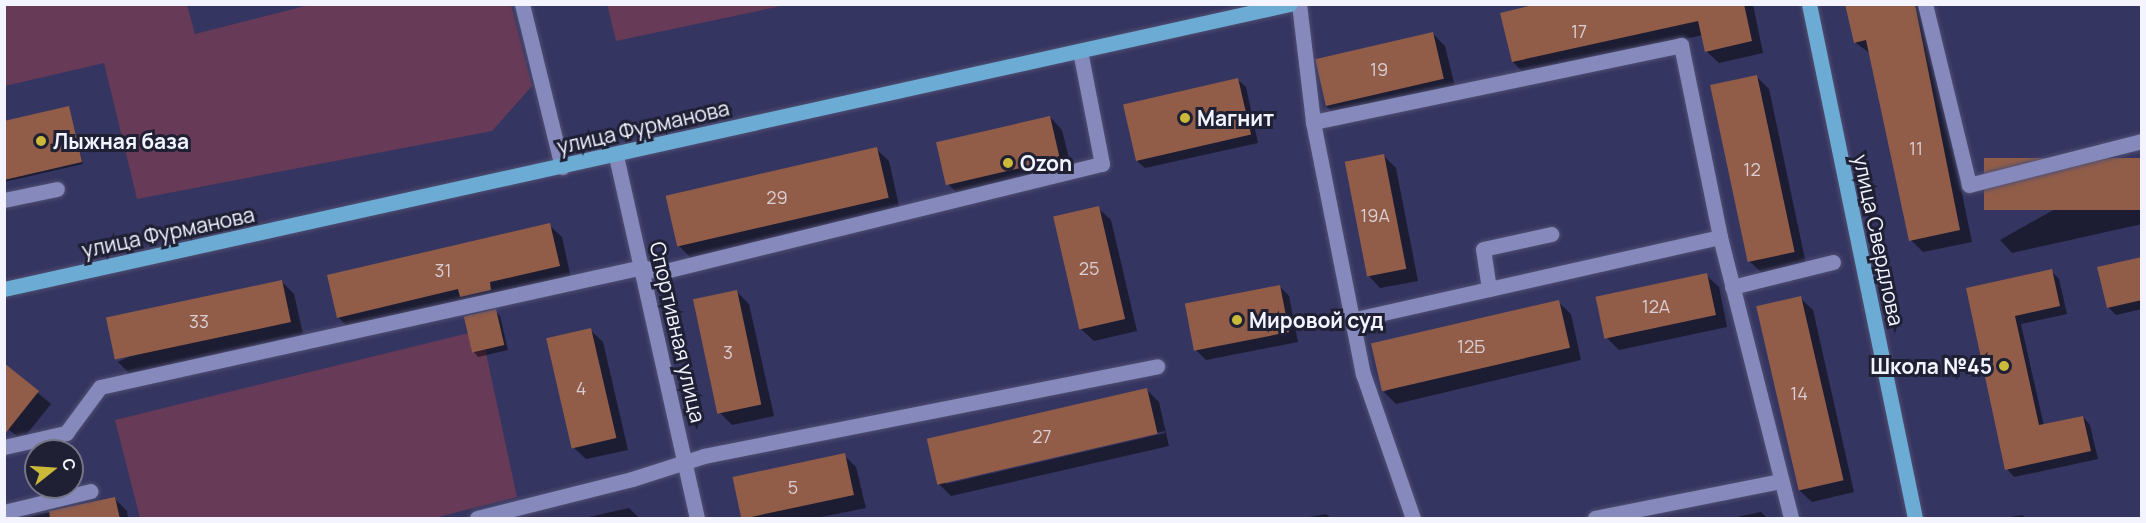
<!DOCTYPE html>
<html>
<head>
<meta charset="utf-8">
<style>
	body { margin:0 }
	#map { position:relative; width:2146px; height:523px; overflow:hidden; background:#353561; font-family:Manrope,sans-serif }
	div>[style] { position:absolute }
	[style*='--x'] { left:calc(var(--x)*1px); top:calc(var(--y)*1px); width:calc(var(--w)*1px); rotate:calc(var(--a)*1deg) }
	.green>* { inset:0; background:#673a57 }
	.shadow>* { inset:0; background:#0007 }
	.building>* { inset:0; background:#915d49; transform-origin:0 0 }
	.roads { filter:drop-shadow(0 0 2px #504f72) drop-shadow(0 0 2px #504f72) }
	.minor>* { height:15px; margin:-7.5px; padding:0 7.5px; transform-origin:7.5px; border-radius:7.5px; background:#8689bb }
	.major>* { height:15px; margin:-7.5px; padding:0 7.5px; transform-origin:7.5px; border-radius:7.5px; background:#6cacd4 }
	.dots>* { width:16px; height:16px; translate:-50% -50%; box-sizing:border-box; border:3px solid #1f2034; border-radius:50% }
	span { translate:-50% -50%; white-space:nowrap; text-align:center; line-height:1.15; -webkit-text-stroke:6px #1f2034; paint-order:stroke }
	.number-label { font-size:18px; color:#daced2 }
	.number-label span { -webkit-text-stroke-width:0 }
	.poi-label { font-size:21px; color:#f3f4ff; font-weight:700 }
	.left { translate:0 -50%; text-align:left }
	.right { translate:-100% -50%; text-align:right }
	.street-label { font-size:21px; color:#f3f4ff }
	.frame { position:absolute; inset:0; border:6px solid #f3f4ff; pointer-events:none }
	.north { position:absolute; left:24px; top:439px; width:60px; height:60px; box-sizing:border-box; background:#1f2034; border:2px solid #747585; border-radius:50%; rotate:73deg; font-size:16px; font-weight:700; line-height:24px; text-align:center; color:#f3f4ff }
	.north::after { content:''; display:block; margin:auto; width:21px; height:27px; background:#cbba39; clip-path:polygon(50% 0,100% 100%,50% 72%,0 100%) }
</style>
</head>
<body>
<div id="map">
	<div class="green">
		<div style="clip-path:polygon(607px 4px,786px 4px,786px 5px,616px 41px)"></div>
		<div style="clip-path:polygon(4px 5px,187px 5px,195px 34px,309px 5px,511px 5px,532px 86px,492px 131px,137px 199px,104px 63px,5px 86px)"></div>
		<div style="clip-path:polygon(481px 330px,517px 497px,434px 518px,140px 518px,115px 420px)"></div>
	</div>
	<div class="shadow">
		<div style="clip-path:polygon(1544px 4px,1753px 4px,1763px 53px,1719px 63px,1706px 51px,1703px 35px,1525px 74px,1513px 62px)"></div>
		<div style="clip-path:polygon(1847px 4px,1920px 4px,1924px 9px,1972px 242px,1923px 252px,1911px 240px,1871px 54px,1856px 43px)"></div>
		<div style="clip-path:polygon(1433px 34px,1445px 46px,1456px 91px,1339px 118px,1326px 106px)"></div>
		<div style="clip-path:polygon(1756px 76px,1769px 89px,1806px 264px,1762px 273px,1749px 261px)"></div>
		<div style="clip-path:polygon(1238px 80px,1246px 87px,1258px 143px,1145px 168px,1137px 161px)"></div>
		<div style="clip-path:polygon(68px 107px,83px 164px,4px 182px,4px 122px)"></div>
		<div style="clip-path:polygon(1050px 117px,1062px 130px,1072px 171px,960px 196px,948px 184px)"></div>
		<div style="clip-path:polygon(876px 149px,889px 161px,900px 210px,691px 258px,679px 246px)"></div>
		<div style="clip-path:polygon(1384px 156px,1396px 168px,1418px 281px,1380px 288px,1368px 275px)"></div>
		<div style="clip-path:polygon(2142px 160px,2142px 224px,2012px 253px,2000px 240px)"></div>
		<div style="clip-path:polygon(1098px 208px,1111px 220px,1137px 331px,1094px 341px,1081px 329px)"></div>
		<div style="clip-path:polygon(549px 225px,562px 237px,571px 278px,350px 329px,338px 317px)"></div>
		<div style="clip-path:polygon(2142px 258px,2142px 309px,2116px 315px,2108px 307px)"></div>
		<div style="clip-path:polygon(2051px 271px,2059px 279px,2067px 314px,2021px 324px,2044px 426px,2083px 417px,2090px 425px,2098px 459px,2014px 477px,2007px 469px,1967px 289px)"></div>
		<div style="clip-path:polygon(1706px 275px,1719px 287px,1727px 327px,1619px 350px,1607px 338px)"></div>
		<div style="clip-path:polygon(281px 281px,294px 294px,303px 334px,130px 374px,118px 362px)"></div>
		<div style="clip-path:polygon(1279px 286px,1289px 296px,1298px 342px,1206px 360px,1196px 350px)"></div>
		<div style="clip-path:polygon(737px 292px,749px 304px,774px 416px,732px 425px,720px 413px)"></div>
		<div style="clip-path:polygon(1800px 298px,1813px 310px,1854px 492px,1812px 502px,1799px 490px)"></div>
		<div style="clip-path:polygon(1558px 302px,1571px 314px,1581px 360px,1396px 404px,1384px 392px)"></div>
		<div style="clip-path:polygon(495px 311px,500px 316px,508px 350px,478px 357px,473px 351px)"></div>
		<div style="clip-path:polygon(590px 330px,603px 342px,628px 450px,586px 459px,573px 447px)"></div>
		<div style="clip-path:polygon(4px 365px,51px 404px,22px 440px,4px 426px)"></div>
		<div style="clip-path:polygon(evenodd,1146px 389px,1159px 402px,1169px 446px,951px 496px,939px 484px,1146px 389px,1165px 431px,1165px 433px,946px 484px,946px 481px,1165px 431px)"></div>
		<div style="clip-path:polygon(844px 455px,856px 467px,866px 508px,816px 518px,743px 518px)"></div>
		<div style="clip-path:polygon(114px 498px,127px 511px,128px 518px,22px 518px)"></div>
		<div style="clip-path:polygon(629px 508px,639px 518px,584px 518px)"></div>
		<div style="clip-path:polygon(1761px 512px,1767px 518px,1732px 518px)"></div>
		<div style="clip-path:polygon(1326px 514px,1331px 518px,1304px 518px)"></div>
		<div style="clip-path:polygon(2022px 515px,2026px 518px,2005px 518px)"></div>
	</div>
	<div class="building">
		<div style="clip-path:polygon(1537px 4px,1744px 4px,1752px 41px,1705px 52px,1698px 21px,1512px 62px,1500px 13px)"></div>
		<div style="clip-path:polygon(1845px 4px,1915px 4px,1960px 230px,1909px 241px,1866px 40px,1854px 43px)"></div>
		<div style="left:1433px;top:32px;width:48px;height:121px;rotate:77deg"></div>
		<div style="left:1757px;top:75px;width:181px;height:48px;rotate:78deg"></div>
		<div style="left:1238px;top:78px;width:58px;height:118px;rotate:77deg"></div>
		<div style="clip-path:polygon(69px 106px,82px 162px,4px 180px,4px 121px)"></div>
		<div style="left:1050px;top:116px;width:44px;height:117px;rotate:77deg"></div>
		<div style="left:877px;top:147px;width:52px;height:217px;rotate:77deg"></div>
		<div style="left:1384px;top:154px;width:117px;height:40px;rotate:79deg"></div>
		<div style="left:2142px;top:158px;width:52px;height:158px;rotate:90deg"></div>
		<div style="left:1099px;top:206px;width:116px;height:47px;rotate:77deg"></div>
		<div style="clip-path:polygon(550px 223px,560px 266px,490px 282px,491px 290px,460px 297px,458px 289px,337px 318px,327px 275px)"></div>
		<div style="clip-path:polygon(2142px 257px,2142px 300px,2107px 308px,2097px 267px)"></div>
		<div style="clip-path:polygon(2052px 269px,2060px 306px,2015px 316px,2039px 425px,2083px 416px,2091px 451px,2005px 470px,1966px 288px)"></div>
		<div style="left:1707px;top:273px;width:43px;height:114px;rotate:78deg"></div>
		<div style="left:282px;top:280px;width:43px;height:180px;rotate:78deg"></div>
		<div style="left:1280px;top:285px;width:48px;height:97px;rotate:79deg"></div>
		<div style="left:737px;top:290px;width:117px;height:45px;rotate:78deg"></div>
		<div style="left:1801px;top:296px;width:189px;height:46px;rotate:77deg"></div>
		<div style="left:1559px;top:300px;width:49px;height:193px;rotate:77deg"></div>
		<div style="left:496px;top:309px;width:37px;height:33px;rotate:77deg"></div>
		<div style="left:591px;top:328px;width:113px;height:46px;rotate:77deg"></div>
		<div style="clip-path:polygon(4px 363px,39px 391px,4px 435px)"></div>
		<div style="left:1147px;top:388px;width:47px;height:226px;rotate:77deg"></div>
		<div style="left:845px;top:453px;width:43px;height:115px;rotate:78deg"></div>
		<div style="clip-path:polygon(115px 497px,120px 519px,50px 519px,49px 511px)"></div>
	</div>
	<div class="roads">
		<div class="minor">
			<div style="--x:522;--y:4;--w:168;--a:76.2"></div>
			<div style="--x:1299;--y:4;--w:119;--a:83.2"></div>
			<div style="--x:1313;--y:122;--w:257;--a:78.8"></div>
			<div style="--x:1363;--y:374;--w:152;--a:70.9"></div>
			<div style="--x:1925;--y:4;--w:186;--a:76.3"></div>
			<div style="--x:1969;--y:185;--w:179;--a:-14.3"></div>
			<div style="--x:1313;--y:122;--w:376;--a:-11.8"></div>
			<div style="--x:1681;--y:45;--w:196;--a:78.5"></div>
			<div style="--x:1720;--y:237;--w:377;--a:167.3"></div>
			<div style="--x:616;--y:156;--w:371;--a:77.4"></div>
			<div style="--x:4;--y:200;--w:54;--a:-11.7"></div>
			<div style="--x:1720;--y:237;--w:290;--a:75.8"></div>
			<div style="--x:1732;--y:287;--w:104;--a:-13.9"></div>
			<div style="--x:1489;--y:289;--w:40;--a:-98.5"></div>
			<div style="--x:1483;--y:249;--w:70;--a:-12.4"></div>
			<div style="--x:4;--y:447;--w:64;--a:-12.7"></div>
			<div style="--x:66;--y:433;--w:57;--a:-53.5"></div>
			<div style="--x:100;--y:387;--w:555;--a:-12.48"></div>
			<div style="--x:642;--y:267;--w:20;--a:15"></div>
			<div style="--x:661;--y:272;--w:454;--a:-13.8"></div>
			<div style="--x:1102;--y:164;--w:115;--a:-101"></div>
			<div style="--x:4;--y:512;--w:89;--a:-13.6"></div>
			<div style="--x:477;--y:518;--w:160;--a:-14.1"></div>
			<div style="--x:632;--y:479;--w:76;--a:-17.7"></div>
			<div style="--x:704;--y:456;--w:462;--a:-11.2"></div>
			<div style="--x:1595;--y:518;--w:190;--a:-11.3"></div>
		</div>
		<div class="major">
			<div style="--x:1809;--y:4;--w:525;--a:78.35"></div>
			<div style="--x:4;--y:289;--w:1317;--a:-12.5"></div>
		</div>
	</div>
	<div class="dots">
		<div style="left:1185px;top:118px;background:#cbba39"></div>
		<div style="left:41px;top:141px;background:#cbba39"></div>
		<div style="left:1008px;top:163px;background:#cbba39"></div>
		<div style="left:1237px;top:320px;background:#cbba39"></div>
		<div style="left:2004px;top:366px;background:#cbba39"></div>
	</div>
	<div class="number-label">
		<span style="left:1579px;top:31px">17</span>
		<span style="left:1379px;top:69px">19</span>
		<span style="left:1916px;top:148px">11</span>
		<span style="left:1752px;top:169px">12</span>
		<span style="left:777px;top:197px">29</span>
		<span style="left:1375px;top:215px">19А</span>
		<span style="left:1089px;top:268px">25</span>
		<span style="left:443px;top:270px">31</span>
		<span style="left:1656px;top:306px">12А</span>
		<span style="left:199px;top:321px">33</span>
		<span style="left:1471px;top:346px">12Б</span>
		<span style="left:728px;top:352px">3</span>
		<span style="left:581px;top:388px">4</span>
		<span style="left:1799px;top:393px">14</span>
		<span style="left:1042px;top:436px">27</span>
		<span style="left:793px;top:487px">5</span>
	</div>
	<div class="poi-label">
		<span class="left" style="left:1197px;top:118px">Магнит</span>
		<span class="left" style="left:53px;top:141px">Лыжная база</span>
		<span class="left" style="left:1020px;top:163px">Ozon</span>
		<span class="left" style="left:1249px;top:320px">Мировой суд</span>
		<span class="right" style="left:1992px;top:366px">Школа №45</span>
	</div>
	<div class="street-label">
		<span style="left:643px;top:127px;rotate:-13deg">улица Фурманова</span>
		<span style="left:168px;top:232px;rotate:-12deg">улица Фурманова</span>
		<span style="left:1879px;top:240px;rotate:78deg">улица Свердлова</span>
		<span style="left:678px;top:332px;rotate:77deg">Спортивная улица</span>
	</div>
	<div class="frame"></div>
	<div class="north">С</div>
</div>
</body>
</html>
